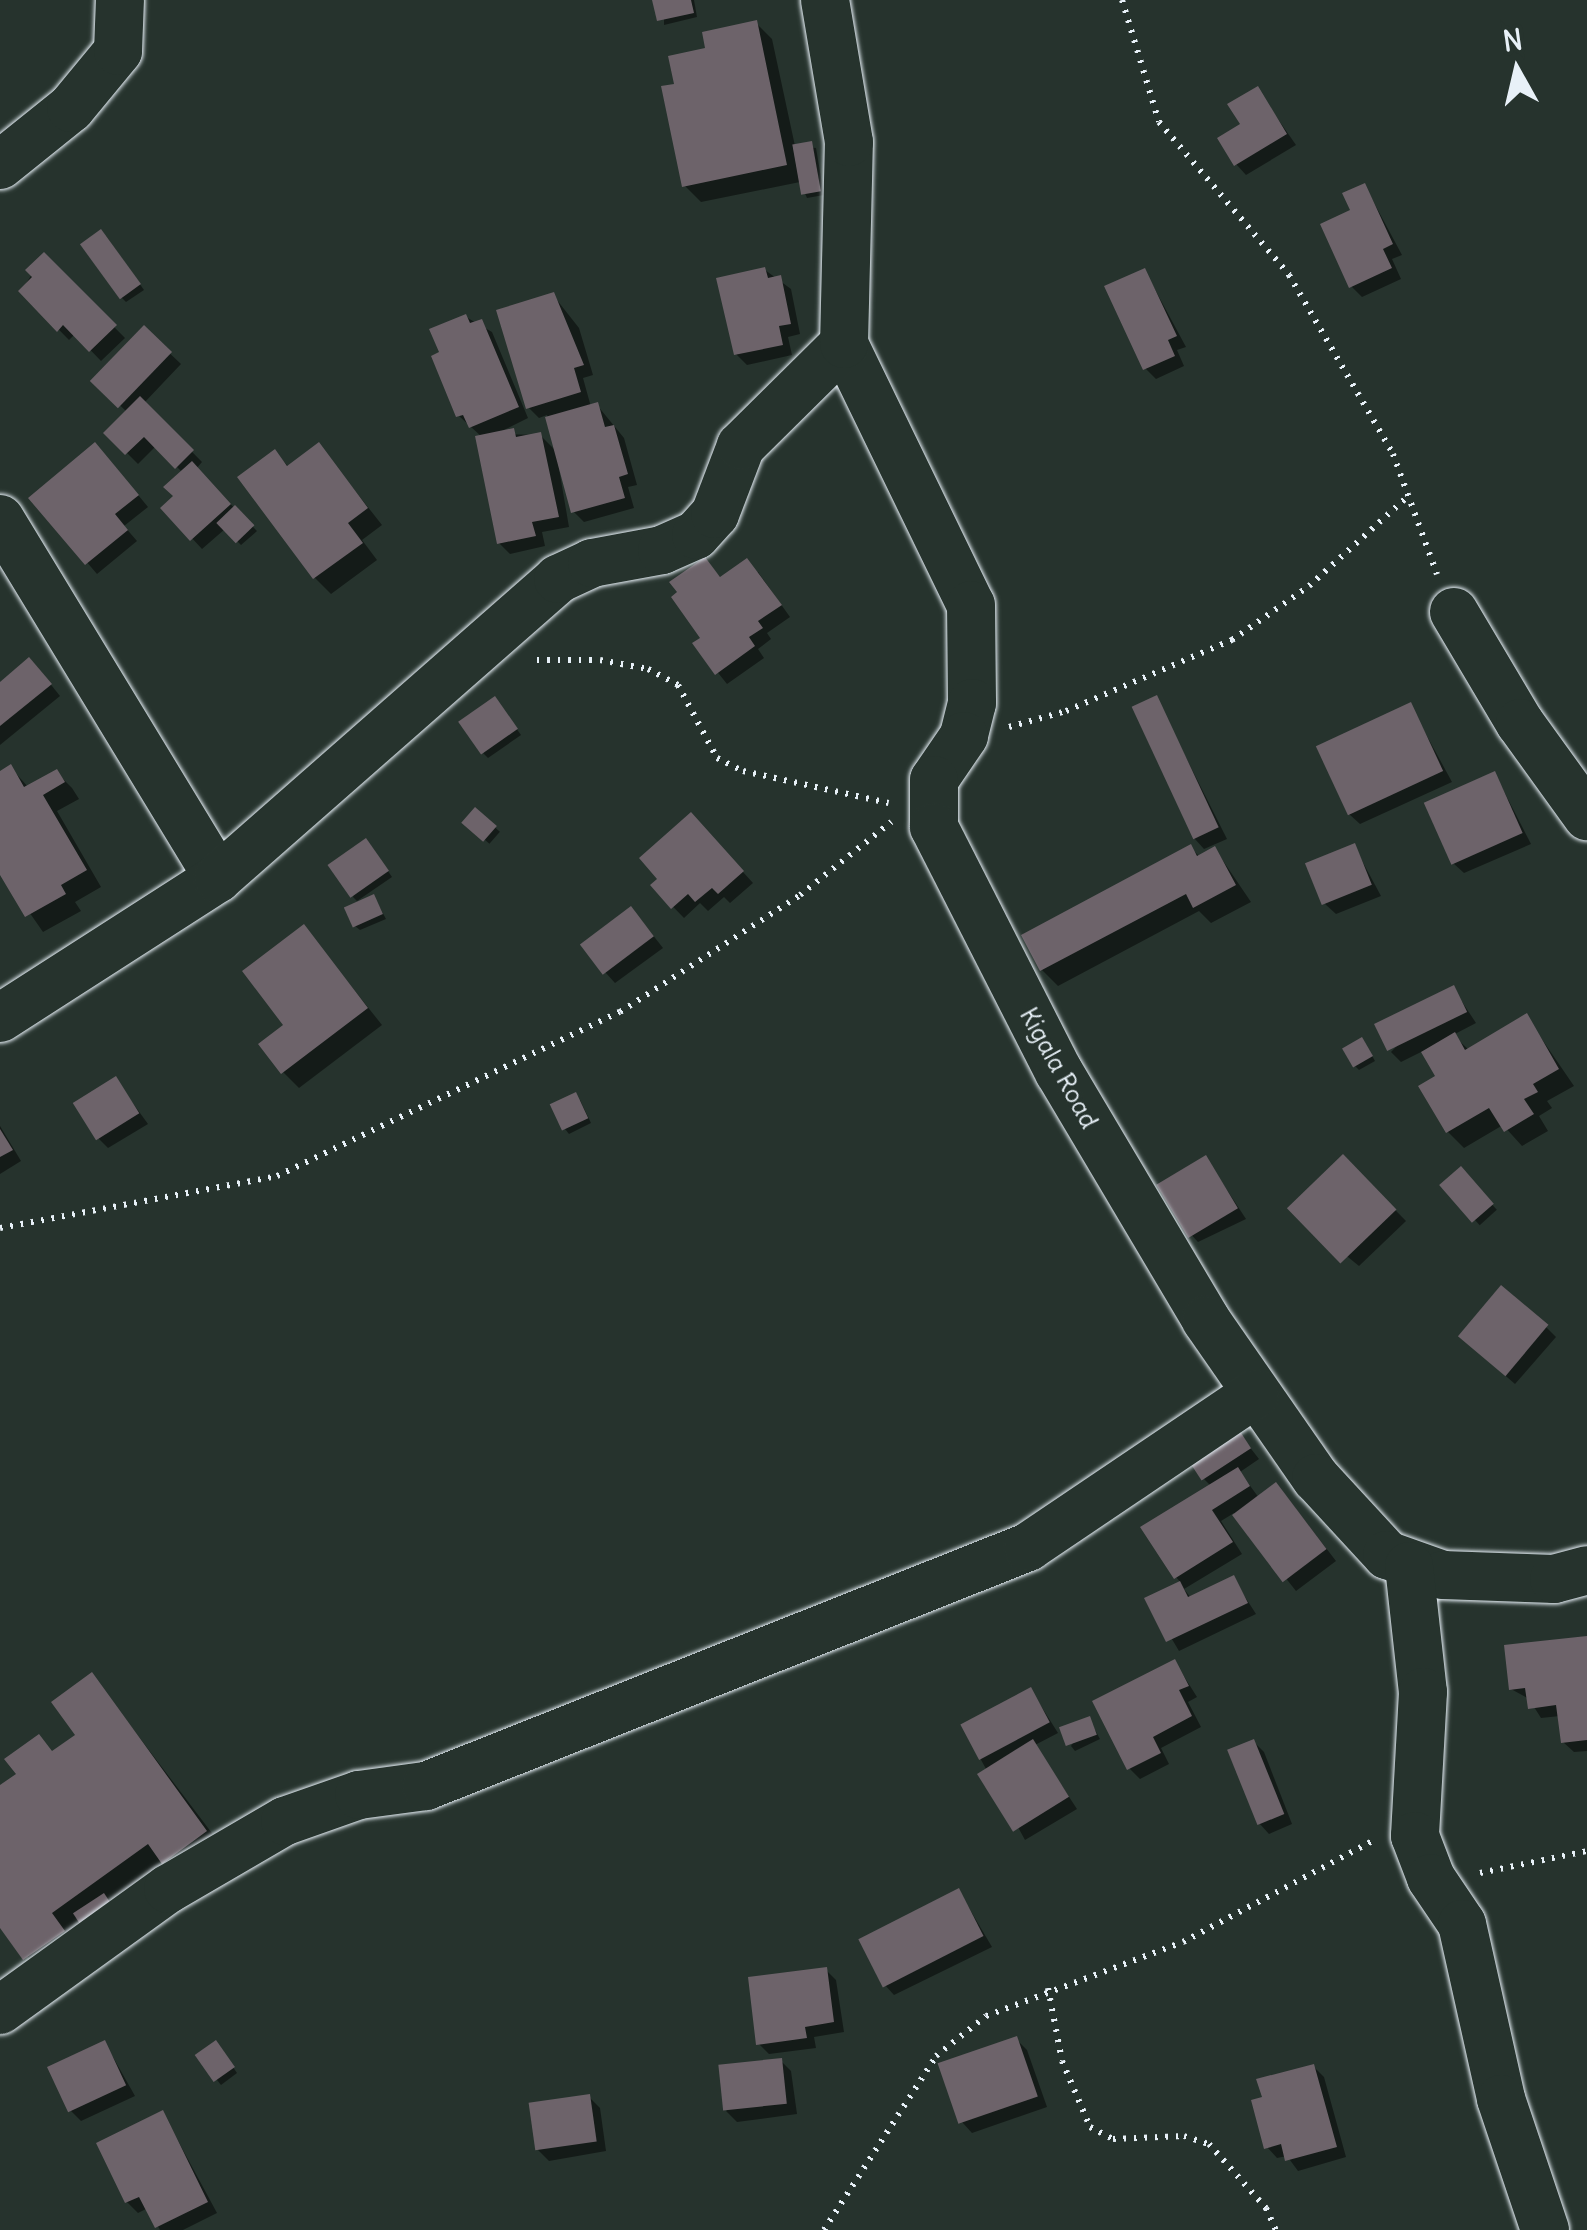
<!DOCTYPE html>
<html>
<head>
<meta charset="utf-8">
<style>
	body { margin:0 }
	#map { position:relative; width:1587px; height:2230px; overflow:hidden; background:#26332d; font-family:Delius,sans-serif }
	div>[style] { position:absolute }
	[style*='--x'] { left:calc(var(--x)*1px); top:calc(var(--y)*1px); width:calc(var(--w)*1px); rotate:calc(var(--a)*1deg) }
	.shadow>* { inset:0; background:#0007; transform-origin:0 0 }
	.building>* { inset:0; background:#6d636a; transform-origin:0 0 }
	.path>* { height:6px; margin-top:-3px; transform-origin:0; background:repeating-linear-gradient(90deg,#e8f1f8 0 2.5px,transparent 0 10.5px) }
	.roads { filter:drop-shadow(0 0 2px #e8f1f8) drop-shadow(0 0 2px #e8f1f8) }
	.minor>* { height:48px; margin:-24px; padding:0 24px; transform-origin:24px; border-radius:24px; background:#26332d }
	span { translate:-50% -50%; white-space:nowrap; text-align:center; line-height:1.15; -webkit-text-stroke:8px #26332d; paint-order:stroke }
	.street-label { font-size:25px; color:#e8f1f8 }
	.north { position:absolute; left:1467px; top:20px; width:100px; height:100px; -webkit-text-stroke:8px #26332d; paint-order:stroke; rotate:352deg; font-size:28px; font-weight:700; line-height:40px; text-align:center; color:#e8f1f8 }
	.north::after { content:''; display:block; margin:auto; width:35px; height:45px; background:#e8f1f8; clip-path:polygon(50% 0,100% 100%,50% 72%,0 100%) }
</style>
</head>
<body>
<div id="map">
	<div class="shadow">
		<div style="clip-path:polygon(664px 0,694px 0,697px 17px,664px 25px)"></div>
		<div style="clip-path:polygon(756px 23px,772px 39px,795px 146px,816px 148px,824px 195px,807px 198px,800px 182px,701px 202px,685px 186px,677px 86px,708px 50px)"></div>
		<div style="clip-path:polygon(1257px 89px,1296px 145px,1246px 175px,1236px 164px)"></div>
		<div style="clip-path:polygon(1365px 186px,1402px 255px,1392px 259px,1401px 279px,1362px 297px,1351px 286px,1353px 211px)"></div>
		<div style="clip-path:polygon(106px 236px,144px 290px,126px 302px,122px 298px)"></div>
		<div style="clip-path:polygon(44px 256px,125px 338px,101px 361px,75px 334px,69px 340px,21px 291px)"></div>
		<div style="clip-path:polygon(765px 270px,791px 289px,800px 334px,788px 337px,792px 355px,747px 365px,736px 354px)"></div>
		<div style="clip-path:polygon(1145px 271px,1186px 347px,1177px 350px,1184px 366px,1156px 379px,1145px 368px)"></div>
		<div style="clip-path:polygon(553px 295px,579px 328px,593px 375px,583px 378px,591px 407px,597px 405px,624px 438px,637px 485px,628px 487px,634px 508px,584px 522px,573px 511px,547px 415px,539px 418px,528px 407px)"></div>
		<div style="clip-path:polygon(466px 317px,492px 332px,528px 418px,496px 434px,540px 435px,556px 451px,569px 527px,542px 532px,545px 546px,510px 554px,499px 543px,482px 437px,459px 416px,442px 354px)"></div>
		<div style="clip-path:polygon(144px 329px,181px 364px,144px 403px,202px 462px,196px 469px,257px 531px,241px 545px,225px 529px,202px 549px,164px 508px,176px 496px,183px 473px,156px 446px,138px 464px,107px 433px,127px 412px,95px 382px)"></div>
		<div style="clip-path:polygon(319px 445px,382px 525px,362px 540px,377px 560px,331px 594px,315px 578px,275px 453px,289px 467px)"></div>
		<div style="clip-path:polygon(106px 456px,148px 507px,124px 526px,137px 541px,97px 574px,32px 498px)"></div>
		<div style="clip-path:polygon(705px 560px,722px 579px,758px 572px,790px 617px,767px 633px,771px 639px,758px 649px,764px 658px,727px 684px,695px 644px,704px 639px)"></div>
		<div style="clip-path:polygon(40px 671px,60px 696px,0 745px,0 685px)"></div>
		<div style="clip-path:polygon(1156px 698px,1227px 839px,1204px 849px,1194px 838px)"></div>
		<div style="clip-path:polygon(499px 704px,521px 735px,488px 758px,483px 753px)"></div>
		<div style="clip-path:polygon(1410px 705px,1452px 782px,1360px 824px,1349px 814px)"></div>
		<div style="clip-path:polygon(11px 768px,29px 788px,56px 772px,72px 788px,79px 799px,57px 811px,101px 887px,75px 902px,81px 911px,43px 932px,0 870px,0 774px)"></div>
		<div style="clip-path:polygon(1495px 774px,1531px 844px,1464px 873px,1453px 863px)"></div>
		<div style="left:475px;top:810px;width:33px;height:16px;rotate:41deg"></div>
		<div style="clip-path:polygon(701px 826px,753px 883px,730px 903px,724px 897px,708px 911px,700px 903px,684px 918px,653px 886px)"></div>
		<div style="clip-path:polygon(371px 846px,392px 877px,357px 901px,353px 897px)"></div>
		<div style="clip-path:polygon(1354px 846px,1381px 896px,1336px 914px,1325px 904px)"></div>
		<div style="clip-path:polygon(1190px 847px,1200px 857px,1215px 849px,1251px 902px,1211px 923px,1199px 911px,1058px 986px,1042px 970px)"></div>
		<div style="clip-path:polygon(374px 897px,386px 919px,360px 930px,355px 926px)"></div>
		<div style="clip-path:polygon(641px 920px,663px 948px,615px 983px,605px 972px)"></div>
		<div style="clip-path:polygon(304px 927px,382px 1025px,299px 1088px,283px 1072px)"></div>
		<div style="clip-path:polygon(1453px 988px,1476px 1023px,1453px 1035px,1469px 1050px,1526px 1016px,1574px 1086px,1547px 1101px,1552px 1108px,1539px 1116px,1548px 1131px,1522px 1146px,1503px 1125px,1464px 1148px,1448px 1132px,1438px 1076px,1423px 1051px,1401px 1062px,1391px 1052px)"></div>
		<div style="clip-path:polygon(1366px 1045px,1375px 1061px,1359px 1070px,1355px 1066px)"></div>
		<div style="clip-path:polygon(116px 1080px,148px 1124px,108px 1148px,98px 1138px)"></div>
		<div style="clip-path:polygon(580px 1100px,591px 1123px,569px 1134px,565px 1129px)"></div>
		<div style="clip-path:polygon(0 1126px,21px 1161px,0 1174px)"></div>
		<div style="clip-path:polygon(1343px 1157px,1406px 1221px,1359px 1266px,1300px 1218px)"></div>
		<div style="clip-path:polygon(1206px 1158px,1246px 1219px,1198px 1242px,1188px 1231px)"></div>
		<div style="left:1460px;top:1169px;width:55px;height:23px;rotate:48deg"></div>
		<div style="clip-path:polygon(1546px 1327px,1556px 1337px,1515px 1384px,1471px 1346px)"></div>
		<div style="clip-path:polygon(1231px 1423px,1259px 1459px,1240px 1472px,1259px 1498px,1286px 1496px,1336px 1561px,1296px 1591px,1234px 1513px,1221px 1521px,1242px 1554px,1184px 1589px,1191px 1598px,1233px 1578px,1256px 1614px,1179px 1651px,1148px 1599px,1181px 1583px,1176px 1577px,1211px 1486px,1204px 1479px)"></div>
		<div style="clip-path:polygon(1587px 1638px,1587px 1751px,1574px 1752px,1563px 1742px,1560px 1716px,1541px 1718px,1529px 1699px,1511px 1689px)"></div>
		<div style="clip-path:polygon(1175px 1662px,1197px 1697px,1188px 1702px,1201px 1727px,1161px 1748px,1169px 1764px,1140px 1779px,1129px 1768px)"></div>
		<div style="clip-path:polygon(92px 1675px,227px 1853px,46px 1979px,0 1923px,0 1788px,78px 1735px)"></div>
		<div style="clip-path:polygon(1031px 1690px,1058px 1733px,1035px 1745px,1077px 1809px,1025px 1840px,980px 1758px)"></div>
		<div style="clip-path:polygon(1089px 1719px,1100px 1739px,1075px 1751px,1071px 1746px)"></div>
		<div style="clip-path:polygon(1254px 1742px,1264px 1752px,1292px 1824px,1269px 1834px,1259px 1823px)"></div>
		<div style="clip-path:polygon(959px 1891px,992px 1947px,894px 1995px,884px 1984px)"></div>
		<div style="clip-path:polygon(826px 1970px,836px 1980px,844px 2032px,814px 2037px,816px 2048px,769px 2054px,759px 2044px)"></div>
		<div style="clip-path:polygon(1016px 2039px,1027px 2050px,1047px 2107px,972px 2133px,962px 2122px)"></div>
		<div style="clip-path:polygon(105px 2043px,135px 2096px,81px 2121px,70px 2110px)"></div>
		<div style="clip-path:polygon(220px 2048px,237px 2073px,221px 2085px,217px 2080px)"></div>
		<div style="clip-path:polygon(781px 2061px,791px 2071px,797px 2114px,737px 2122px,726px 2111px)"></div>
		<div style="clip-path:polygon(1314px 2067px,1324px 2077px,1346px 2157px,1298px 2171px,1287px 2156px,1277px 2158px,1267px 2147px)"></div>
		<div style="clip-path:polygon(589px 2097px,600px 2108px,606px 2151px,549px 2161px,538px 2150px)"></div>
		<div style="clip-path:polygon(163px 2113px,217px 2213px,183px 2230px,160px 2230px,148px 2208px,138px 2213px,127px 2202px)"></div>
	</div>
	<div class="building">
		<div style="clip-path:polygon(652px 0,691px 0,694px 13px,657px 21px)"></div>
		<div style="clip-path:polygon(757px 20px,787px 165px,682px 187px,661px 86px,674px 84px,668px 56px,705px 48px,702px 32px)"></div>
		<div style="clip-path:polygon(1258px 86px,1287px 134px,1234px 166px,1217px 138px,1240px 124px,1227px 104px)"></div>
		<div style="left:812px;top:141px;width:51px;height:20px;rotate:80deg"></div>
		<div style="clip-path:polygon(1365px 183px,1393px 244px,1383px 249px,1392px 268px,1349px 288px,1320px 224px,1350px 210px,1342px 193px)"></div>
		<div style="left:101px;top:229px;width:68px;height:26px;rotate:54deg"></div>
		<div style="clip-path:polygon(44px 252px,117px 325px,89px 352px,63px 325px,57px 332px,18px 291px,32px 277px,25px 270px)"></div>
		<div style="clip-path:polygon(765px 267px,768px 278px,781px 275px,791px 324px,779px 326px,783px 345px,734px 355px,716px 278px)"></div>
		<div style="clip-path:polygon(1145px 268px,1177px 336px,1168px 340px,1175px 356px,1143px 370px,1104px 286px)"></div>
		<div style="clip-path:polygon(554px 292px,584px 365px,574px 368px,581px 392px,526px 409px,496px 310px)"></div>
		<div style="clip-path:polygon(466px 314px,470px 323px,482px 319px,519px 407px,469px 428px,463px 415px,456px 417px,431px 356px,439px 352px,429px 329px)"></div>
		<div style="left:144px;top:325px;width:39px;height:78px;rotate:44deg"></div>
		<div style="clip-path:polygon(140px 396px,194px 450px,175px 469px,144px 437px,125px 455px,103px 433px)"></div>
		<div style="clip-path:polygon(598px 402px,605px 427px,614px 425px,628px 474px,619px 477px,625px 498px,571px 513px,545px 417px)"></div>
		<div style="clip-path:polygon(514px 428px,516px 437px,541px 432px,559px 517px,532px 522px,536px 536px,497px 544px,475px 436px)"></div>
		<div style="clip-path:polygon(95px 442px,139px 495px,115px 514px,128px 530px,85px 565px,28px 498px)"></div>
		<div style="clip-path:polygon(319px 442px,368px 508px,348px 523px,363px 543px,313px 579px,237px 477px,275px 449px,287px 466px)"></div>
		<div style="clip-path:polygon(192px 461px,231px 504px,190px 541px,160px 508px,173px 496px,163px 487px)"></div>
		<div style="left:235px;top:505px;width:28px;height:26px;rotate:46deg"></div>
		<div style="clip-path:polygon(705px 557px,720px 577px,747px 558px,782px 605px,758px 621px,763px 628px,749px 637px,755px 646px,715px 675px,692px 643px,700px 638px,671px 597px,677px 592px,669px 582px)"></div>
		<div style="clip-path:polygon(29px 657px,52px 684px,0 726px,0 682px)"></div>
		<div style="left:1157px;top:695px;width:146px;height:28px;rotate:65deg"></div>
		<div style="left:495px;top:696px;width:40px;height:45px;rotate:55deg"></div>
		<div style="left:1411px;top:702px;width:76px;height:105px;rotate:65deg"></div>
		<div style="clip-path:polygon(11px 764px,24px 787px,57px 769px,65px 782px,43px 795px,87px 870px,61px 885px,66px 894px,25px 917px,0 875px,0 771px)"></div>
		<div style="left:1495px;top:771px;width:68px;height:78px;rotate:66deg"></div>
		<div style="left:475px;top:807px;width:29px;height:21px;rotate:41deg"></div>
		<div style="clip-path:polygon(691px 812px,744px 871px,718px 894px,712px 888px,695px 902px,688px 894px,671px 909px,650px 885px,657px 879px,639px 858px)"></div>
		<div style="left:366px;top:838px;width:40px;height:47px;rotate:55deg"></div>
		<div style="left:1355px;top:843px;width:45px;height:54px;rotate:68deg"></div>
		<div style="clip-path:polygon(1191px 844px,1197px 856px,1215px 846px,1236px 885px,1193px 908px,1186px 894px,1040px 971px,1021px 935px)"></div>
		<div style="left:374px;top:894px;width:22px;height:33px;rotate:66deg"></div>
		<div style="left:631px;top:906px;width:38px;height:64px;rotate:53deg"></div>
		<div style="clip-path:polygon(304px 924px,368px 1008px,281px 1074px,258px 1044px,283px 1025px,242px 971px)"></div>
		<div style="left:1454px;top:985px;width:30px;height:89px;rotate:64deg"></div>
		<div style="clip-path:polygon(1527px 1013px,1559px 1069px,1533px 1084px,1538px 1092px,1524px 1099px,1534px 1114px,1504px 1132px,1489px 1108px,1446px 1133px,1418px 1086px,1435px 1076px,1421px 1052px,1455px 1032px,1465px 1050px)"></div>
		<div style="left:1362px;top:1037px;width:22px;height:23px;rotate:60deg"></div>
		<div style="left:116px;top:1076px;width:44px;height:51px;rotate:58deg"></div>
		<div style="left:576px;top:1092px;width:29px;height:29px;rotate:65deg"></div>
		<div style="clip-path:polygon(0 1129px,13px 1150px,0 1157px)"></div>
		<div style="left:1343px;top:1154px;width:77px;height:78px;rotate:46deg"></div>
		<div style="left:1206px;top:1155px;width:62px;height:58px;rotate:59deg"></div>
		<div style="left:1461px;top:1166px;width:50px;height:29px;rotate:49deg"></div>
		<div style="left:1501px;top:1285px;width:62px;height:67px;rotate:40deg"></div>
		<div style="left:1232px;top:1419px;width:35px;height:59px;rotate:57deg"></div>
		<div style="clip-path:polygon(1238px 1467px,1250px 1486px,1212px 1510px,1233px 1542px,1174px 1579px,1140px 1527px)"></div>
		<div style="left:1276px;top:1482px;width:84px;height:55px;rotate:53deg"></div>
		<div style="clip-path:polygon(1234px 1575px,1248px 1603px,1166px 1642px,1144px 1598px,1180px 1581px,1188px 1597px)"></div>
		<div style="clip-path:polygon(1587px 1636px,1587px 1740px,1561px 1743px,1556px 1705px,1528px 1709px,1525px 1688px,1509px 1690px,1504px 1645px)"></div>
		<div style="clip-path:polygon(1175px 1659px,1189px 1686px,1179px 1690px,1192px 1716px,1153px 1737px,1161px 1753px,1127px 1770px,1092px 1701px)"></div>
		<div style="clip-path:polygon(92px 1672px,207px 1831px,162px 1864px,148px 1844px,52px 1913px,65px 1931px,23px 1960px,0 1928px,0 1785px,16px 1774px,4px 1759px,39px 1734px,52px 1751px,75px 1735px,51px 1702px)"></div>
		<div style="left:1031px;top:1687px;width:40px;height:80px;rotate:62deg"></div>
		<div style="left:1090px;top:1716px;width:20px;height:33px;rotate:70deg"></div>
		<div style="left:1033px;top:1739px;width:68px;height:66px;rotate:58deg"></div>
		<div style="left:1254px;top:1739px;width:81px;height:29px;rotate:68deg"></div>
		<div style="left:959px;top:1888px;width:54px;height:113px;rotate:63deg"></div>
		<div style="left:104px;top:1893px;width:20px;height:37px;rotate:57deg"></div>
		<div style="clip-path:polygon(827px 1967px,834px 2022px,805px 2027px,807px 2038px,756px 2045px,748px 1977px)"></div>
		<div style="left:1017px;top:2036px;width:64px;height:84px;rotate:71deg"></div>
		<div style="left:105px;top:2040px;width:50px;height:64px;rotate:65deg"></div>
		<div style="left:216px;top:2040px;width:33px;height:26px;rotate:55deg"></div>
		<div style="left:782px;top:2058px;width:46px;height:64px;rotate:84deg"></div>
		<div style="clip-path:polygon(1314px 2064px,1337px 2147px,1285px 2161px,1281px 2144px,1264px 2149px,1251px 2100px,1262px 2097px,1256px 2079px)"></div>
		<div style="left:590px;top:2094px;width:48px;height:62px;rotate:82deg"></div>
		<div style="clip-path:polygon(163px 2110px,208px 2202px,155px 2228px,139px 2197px,125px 2203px,96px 2143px)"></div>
	</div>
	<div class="path">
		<div style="--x:1122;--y:0;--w:127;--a:73.1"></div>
		<div style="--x:1159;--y:122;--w:201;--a:49.6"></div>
		<div style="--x:1289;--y:275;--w:207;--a:59.8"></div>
		<div style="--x:1393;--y:454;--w:128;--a:69.9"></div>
		<div style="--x:537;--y:660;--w:63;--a:0"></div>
		<div style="--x:600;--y:660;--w:49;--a:10.6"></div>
		<div style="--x:648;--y:669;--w:34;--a:28"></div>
		<div style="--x:678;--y:685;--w:83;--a:61.9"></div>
		<div style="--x:717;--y:758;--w:29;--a:27"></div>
		<div style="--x:743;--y:771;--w:149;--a:12.4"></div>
		<div style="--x:1009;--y:727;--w:59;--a:-15.7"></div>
		<div style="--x:1066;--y:711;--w:181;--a:-23.2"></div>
		<div style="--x:1232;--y:640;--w:94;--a:-35"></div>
		<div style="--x:1309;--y:586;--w:130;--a:-42.2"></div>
		<div style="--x:0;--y:1228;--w:282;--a:-10.6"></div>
		<div style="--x:277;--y:1176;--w:380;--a:-25.6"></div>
		<div style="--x:620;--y:1012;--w:215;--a:-33"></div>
		<div style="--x:800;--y:895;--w:117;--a:-38.7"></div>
		<div style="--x:1480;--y:1873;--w:109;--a:-11.6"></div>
		<div style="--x:1048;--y:1988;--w:74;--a:79.1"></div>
		<div style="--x:1062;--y:2061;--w:72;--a:67"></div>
		<div style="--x:1090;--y:2127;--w:26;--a:28"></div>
		<div style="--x:1113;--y:2139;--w:71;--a:-2.4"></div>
		<div style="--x:1184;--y:2136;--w:26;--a:18"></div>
		<div style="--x:1209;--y:2144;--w:86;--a:48.3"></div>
		<div style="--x:1266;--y:2208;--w:24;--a:66"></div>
		<div style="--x:824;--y:2230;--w:207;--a:-57.2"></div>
		<div style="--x:936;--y:2056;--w:64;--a:-38.7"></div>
		<div style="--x:986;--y:2016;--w:210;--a:-20.6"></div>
		<div style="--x:1183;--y:1942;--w:217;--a:-28.1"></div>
	</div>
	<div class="roads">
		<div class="minor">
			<div style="--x:0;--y:165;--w:91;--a:-38.8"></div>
			<div style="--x:71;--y:108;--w:74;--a:-50.5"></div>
			<div style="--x:118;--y:51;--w:51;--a:-87.8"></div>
			<div style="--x:844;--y:344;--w:290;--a:64.1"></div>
			<div style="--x:971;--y:605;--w:98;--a:89.4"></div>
			<div style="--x:972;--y:703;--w:34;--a:104"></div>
			<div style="--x:964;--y:736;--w:53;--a:124.3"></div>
			<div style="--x:934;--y:780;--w:47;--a:90"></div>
			<div style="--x:934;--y:827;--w:275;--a:63"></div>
			<div style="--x:1059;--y:1072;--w:288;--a:59.3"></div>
			<div style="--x:1206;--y:1320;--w:193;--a:55.2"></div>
			<div style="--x:1316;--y:1478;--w:105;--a:47.3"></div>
			<div style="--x:1387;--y:1555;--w:59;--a:19.7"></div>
			<div style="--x:1443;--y:1575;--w:111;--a:2.1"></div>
			<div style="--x:1554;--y:1579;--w:34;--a:-15"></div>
			<div style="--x:0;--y:519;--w:420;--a:58.7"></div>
			<div style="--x:1454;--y:612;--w:129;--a:59.3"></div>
			<div style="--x:1520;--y:723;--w:115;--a:54.2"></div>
			<div style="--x:0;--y:1018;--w:259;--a:-32.7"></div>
			<div style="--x:218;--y:878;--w:453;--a:-41.3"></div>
			<div style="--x:558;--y:579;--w:38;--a:-25"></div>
			<div style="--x:592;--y:563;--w:71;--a:-10.5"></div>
			<div style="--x:662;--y:550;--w:37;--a:-24"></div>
			<div style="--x:696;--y:535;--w:28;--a:-48"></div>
			<div style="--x:715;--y:514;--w:73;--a:-69.1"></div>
			<div style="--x:741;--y:446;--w:145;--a:-44.7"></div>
			<div style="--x:844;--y:344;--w:202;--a:-88.6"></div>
			<div style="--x:849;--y:142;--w:144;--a:-99.6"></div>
			<div style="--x:1409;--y:1566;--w:127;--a:83.7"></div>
			<div style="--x:1423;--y:1692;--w:144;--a:93.2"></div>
			<div style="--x:1415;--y:1836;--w:45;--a:69.1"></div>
			<div style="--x:1431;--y:1878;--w:55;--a:56"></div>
			<div style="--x:1462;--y:1924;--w:179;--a:77.4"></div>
			<div style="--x:1501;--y:2099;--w:138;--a:71.4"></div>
			<div style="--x:0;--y:2010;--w:207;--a:-35.8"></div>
			<div style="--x:168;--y:1889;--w:135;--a:-30.2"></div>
			<div style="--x:285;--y:1821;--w:78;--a:-19.4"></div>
			<div style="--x:359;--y:1795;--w:68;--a:-7.7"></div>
			<div style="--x:426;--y:1786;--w:648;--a:-21.65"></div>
			<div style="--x:1028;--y:1547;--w:274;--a:-34"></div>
		</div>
	</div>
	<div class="street-label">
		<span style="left:1059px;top:1068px;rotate:61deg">Kigala Road</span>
	</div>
	<div class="north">N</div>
</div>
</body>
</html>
